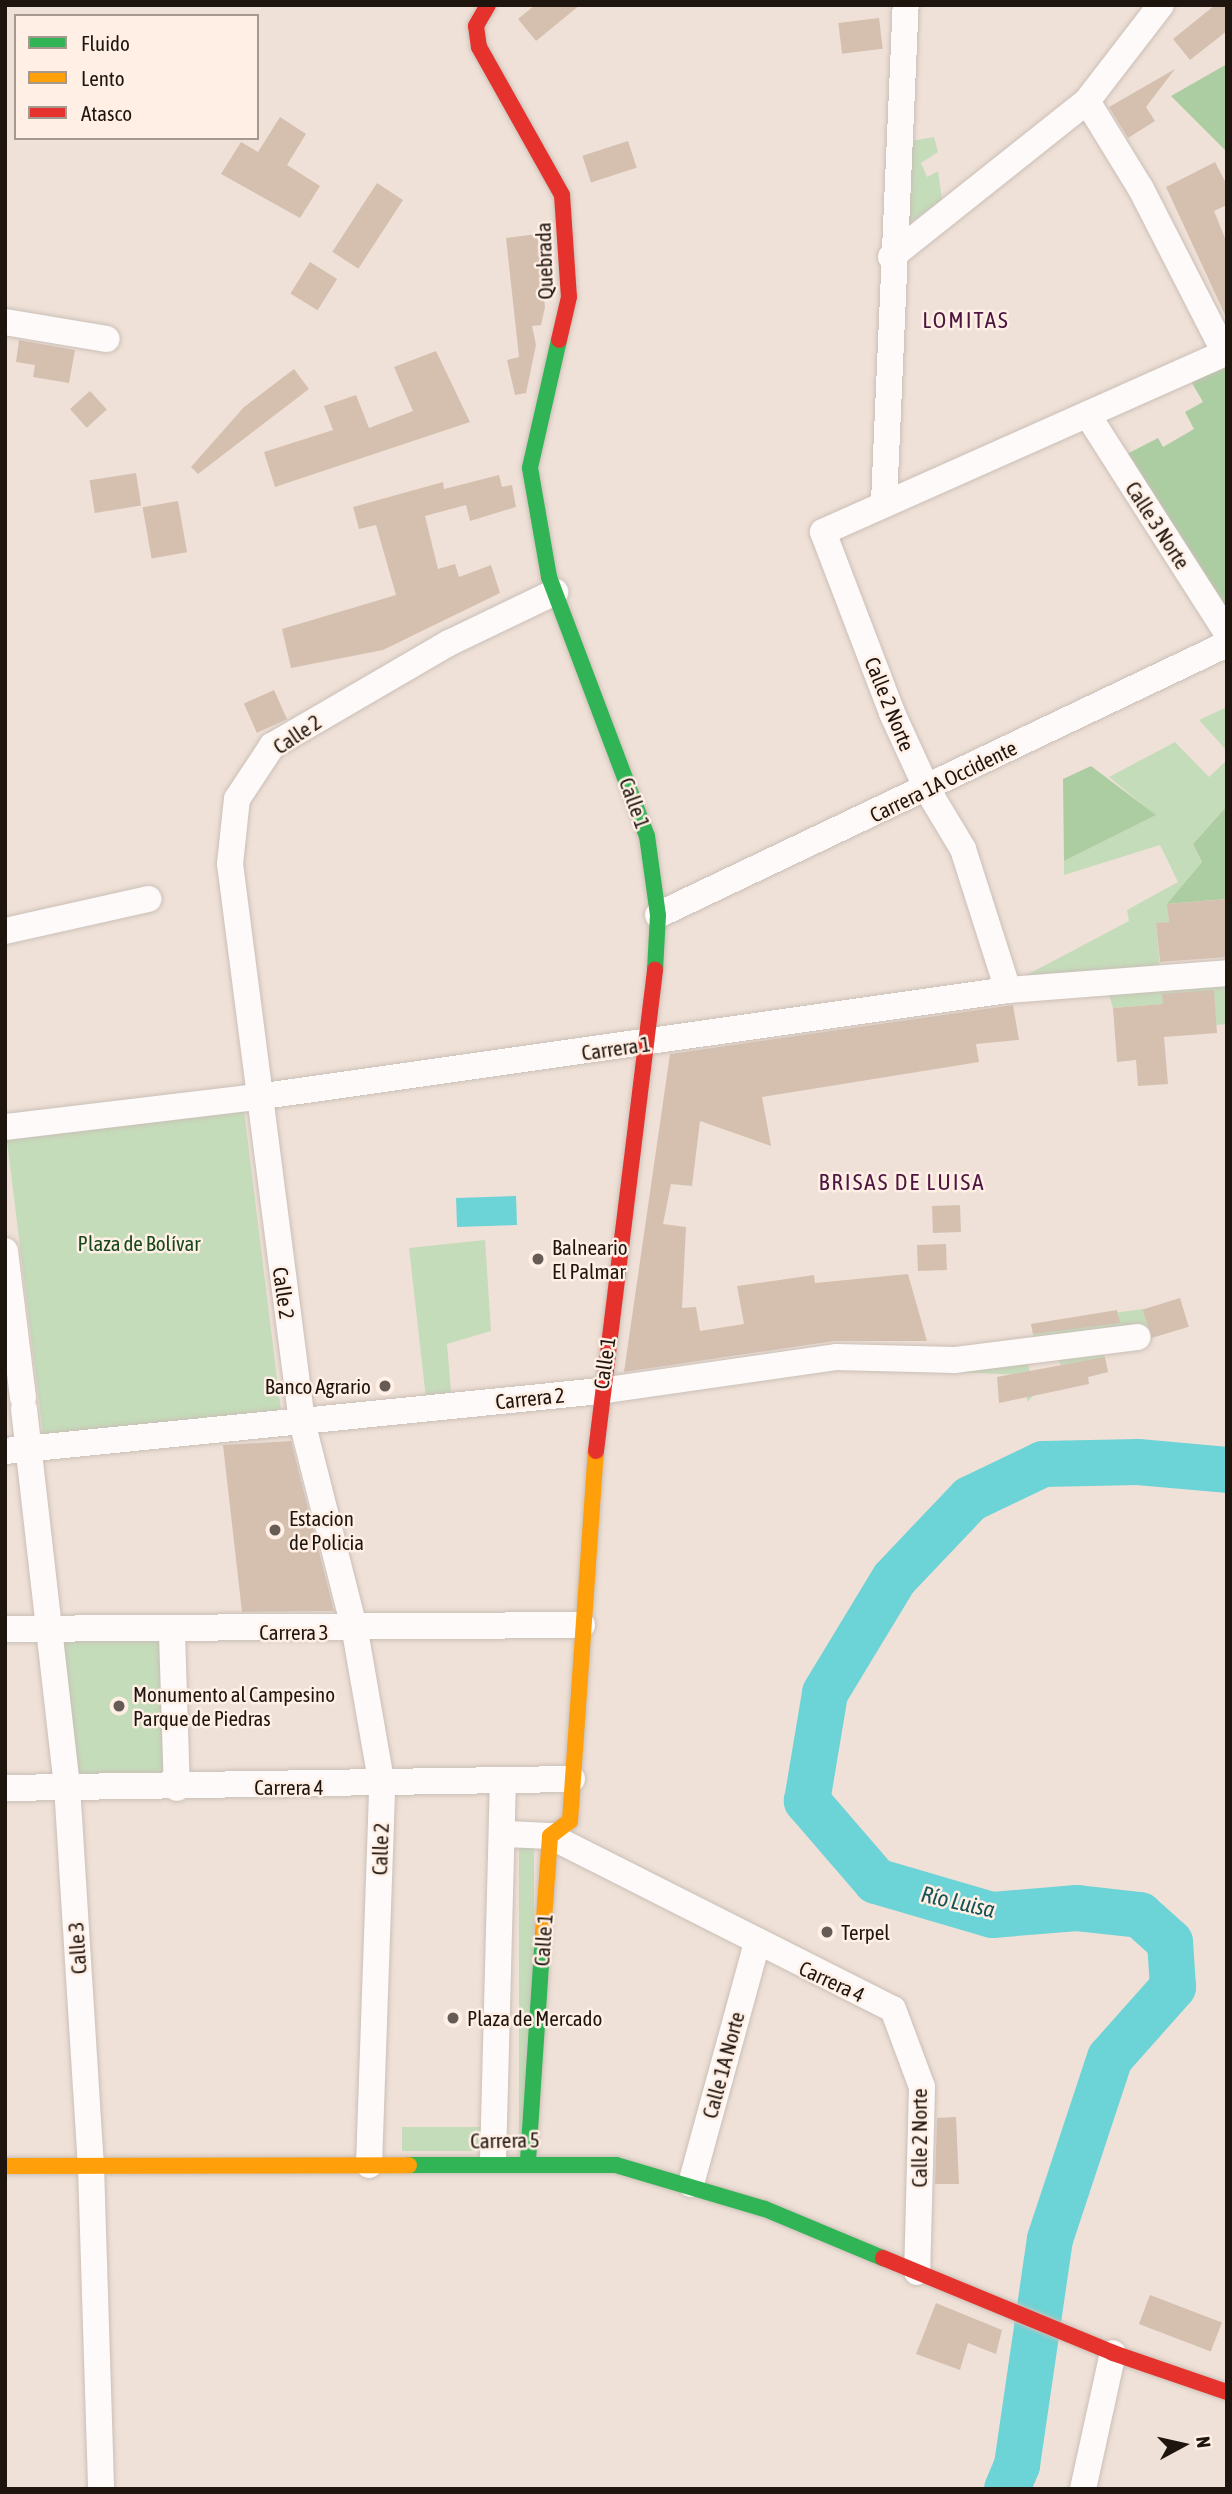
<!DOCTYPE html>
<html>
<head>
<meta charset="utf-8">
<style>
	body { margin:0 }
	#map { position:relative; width:1232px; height:2494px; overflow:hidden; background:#efe1d7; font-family:"Asap Condensed",sans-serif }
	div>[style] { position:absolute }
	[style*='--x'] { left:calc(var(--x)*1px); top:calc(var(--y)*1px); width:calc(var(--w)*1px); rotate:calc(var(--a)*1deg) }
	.green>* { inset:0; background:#c5dcba; transform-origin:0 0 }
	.forest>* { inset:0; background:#accda2 }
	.water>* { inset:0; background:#6cd3d6; transform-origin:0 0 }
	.river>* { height:46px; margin:-23px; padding:0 23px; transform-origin:23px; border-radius:23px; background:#6cd3d6 }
	.building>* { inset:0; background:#d5c0b0; transform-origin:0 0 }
	.roads { filter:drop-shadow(0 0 2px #cabfb7) drop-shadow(0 0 2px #cabfb7) }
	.street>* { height:26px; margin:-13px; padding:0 13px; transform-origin:13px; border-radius:13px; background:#fdfaf9 }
	.fast>* { height:16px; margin:-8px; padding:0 8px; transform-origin:8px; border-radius:8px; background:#30b455 }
	.slow>* { height:16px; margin:-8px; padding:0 8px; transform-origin:8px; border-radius:8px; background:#ff9f0a }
	.jam>* { height:16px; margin:-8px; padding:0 8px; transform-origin:8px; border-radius:8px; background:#e5322d }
	.dots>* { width:19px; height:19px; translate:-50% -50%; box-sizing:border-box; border:4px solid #ffefe4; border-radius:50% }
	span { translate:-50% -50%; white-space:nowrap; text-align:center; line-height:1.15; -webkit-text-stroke:5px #ffefe4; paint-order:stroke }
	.street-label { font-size:21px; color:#1e150f }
	.park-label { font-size:21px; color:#18491c }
	.poi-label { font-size:21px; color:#1e150f }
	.left { translate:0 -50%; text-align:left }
	.right { translate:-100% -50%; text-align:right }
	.neighbourhood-label { font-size:23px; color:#4d1641; letter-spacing:2px }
	.water-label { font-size:23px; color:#155356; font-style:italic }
	.frame { position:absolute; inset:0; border:7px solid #1e150f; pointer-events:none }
	.legend { position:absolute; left:14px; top:14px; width:245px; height:126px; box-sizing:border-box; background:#ffefe4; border:2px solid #a5988f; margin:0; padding:9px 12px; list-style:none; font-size:21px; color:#1e150f }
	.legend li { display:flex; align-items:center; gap:14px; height:35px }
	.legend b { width:35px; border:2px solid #a5988f }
	.north { position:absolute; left:1148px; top:2410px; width:70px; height:70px; -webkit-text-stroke:5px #ffefe4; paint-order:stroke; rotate:82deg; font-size:19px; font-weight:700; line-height:28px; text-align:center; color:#1e150f }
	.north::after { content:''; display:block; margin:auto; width:24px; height:32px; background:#1e150f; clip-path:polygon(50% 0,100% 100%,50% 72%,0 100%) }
</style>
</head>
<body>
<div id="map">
	<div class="green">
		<div style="clip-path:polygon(934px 137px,938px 152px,921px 163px,927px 177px,938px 171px,942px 200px,907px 225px,911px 141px)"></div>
		<div style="clip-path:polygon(1227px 707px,1227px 751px,1199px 720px)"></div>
		<div style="clip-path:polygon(1175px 742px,1209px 777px,1227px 760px,1227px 806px,1193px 844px,1202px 862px,1168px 904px,1169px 922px,1156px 924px,1160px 970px,1021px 978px,1129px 921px,1127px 910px,1178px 882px,1160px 845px,1064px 875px,1064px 861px,1155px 815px,1109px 777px)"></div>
		<div style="clip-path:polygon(1227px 978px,1227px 1024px,1216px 1025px,1214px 1000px,1113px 1008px,1107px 988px)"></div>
		<div style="left:244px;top:1110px;width:305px;height:239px;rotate:83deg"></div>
		<div style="clip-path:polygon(485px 1240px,491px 1331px,447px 1344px,452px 1403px,427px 1407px,409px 1248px)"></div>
		<div style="clip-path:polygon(1143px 1309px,1152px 1339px,1103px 1350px,1108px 1372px,1068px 1382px,1058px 1359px,1028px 1364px,1034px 1395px,1027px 1402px,1026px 1375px,953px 1372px,1036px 1347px,1031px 1324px)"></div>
		<div style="clip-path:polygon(57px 1638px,165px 1639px,171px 1779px,73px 1778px)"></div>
		<div style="left:519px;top:1845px;width:15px;height:301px"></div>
		<div style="left:402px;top:2127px;width:84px;height:24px"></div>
	</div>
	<div class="forest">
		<div style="clip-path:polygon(1227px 64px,1227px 152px,1171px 96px)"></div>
		<div style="clip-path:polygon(1227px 357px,1227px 622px,1125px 455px,1158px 438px,1163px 447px,1194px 429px,1185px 412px,1203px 402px,1188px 376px)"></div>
		<div style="clip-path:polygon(1091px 766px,1156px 815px,1064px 861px,1063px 779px)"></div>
		<div style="clip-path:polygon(1227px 806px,1227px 899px,1167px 904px,1202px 862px,1193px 844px)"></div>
	</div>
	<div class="water">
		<div style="left:516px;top:1196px;width:29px;height:60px;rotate:88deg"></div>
	</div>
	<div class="river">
		<div style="--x:1007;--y:2489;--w:26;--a:-67"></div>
		<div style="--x:1017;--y:2465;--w:228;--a:-81.7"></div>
		<div style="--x:1050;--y:2239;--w:191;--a:-71.7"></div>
		<div style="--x:1110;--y:2058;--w:95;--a:-48.4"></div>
		<div style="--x:1173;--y:1987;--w:45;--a:-93.8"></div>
		<div style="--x:1170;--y:1942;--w:40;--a:-138"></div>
		<div style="--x:1140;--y:1915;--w:63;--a:-173.7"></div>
		<div style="--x:1077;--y:1908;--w:85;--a:175.3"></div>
		<div style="--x:992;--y:1915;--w:121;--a:-163.7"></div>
		<div style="--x:876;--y:1881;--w:106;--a:-130.8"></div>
		<div style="--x:807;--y:1801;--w:109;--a:-80.5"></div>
		<div style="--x:825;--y:1693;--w:133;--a:-58.8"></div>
		<div style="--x:894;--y:1579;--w:110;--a:-46.5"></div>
		<div style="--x:970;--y:1499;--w:81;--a:-25.6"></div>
		<div style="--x:1043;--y:1464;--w:95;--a:-1.2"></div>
		<div style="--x:1138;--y:1462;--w:89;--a:5.1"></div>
	</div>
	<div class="building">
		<div style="clip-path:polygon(535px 5px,580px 5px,536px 41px,518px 19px)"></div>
		<div style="clip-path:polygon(1215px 5px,1227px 5px,1227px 31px,1190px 60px,1173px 39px)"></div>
		<div style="left:879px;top:18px;width:31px;height:41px;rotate:83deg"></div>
		<div style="clip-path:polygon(1175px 69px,1146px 107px,1155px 121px,1128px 138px,1109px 107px)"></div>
		<div style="clip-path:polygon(280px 117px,306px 134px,287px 165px,320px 186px,300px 218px,221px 174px,241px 142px,258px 152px)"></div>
		<div style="left:628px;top:141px;width:28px;height:48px;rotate:72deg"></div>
		<div style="clip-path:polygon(1215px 162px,1227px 185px,1227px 205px,1214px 211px,1227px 243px,1226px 317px,1166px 187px)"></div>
		<div style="left:377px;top:183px;width:31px;height:82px;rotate:33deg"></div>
		<div style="clip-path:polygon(537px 234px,545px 307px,541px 325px,532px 326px,536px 345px,526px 393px,515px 395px,507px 360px,519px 357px,506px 238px)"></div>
		<div style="left:310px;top:262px;width:32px;height:37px;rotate:32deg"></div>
		<div style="clip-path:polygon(19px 340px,75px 350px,69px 383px,33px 377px,35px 365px,16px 362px)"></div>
		<div style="clip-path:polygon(436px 351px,470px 422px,275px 487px,264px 452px,333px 430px,324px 406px,356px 395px,369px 428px,413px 411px,394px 367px)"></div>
		<div style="clip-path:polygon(294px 369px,309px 389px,198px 474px,191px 467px,244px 407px)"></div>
		<div style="left:90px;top:391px;width:25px;height:27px;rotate:48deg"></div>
		<div style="left:136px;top:473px;width:33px;height:47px;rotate:81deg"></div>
		<div style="clip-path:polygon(499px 475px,502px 487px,512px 485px,516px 507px,470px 521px,466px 505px,425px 516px,438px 569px,455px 564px,459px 577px,491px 565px,500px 593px,383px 650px,291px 668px,282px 629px,396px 595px,376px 525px,359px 529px,353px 507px,443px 482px,444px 489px)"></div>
		<div style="left:178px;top:501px;width:52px;height:36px;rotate:80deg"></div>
		<div style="left:274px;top:690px;width:32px;height:33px;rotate:66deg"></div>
		<div style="clip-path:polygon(1227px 899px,1227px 957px,1160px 962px,1156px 923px,1169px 922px,1167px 904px)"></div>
		<div style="clip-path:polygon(1214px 990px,1217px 1033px,1164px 1037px,1168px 1084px,1138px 1086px,1136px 1060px,1117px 1062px,1113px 1008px,1163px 1004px,1162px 994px)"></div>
		<div style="clip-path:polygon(1013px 1005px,1019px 1040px,976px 1044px,979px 1062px,762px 1097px,771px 1146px,700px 1121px,692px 1186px,671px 1184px,663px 1224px,686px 1227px,682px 1308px,696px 1307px,700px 1331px,744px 1324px,737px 1286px,814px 1275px,815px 1283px,908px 1274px,927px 1341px,834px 1341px,624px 1372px,670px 1054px)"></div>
		<div style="left:960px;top:1205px;width:27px;height:28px;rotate:88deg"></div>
		<div style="left:946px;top:1244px;width:26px;height:29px;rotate:88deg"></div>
		<div style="left:1180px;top:1298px;width:30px;height:39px;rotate:73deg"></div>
		<div style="clip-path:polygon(1117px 1310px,1120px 1323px,1033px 1334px,1031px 1324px)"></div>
		<div style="clip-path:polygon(1105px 1357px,1108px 1372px,1088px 1377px,1089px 1384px,999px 1403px,997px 1377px)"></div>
		<div style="clip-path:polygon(291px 1441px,334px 1611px,242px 1612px,223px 1445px)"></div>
		<div style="clip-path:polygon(956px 2117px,959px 2184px,935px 2184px,937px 2118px)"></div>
		<div style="left:1150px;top:2295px;width:77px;height:31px;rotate:21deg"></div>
		<div style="clip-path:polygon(936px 2303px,1002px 2330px,996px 2354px,968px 2343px,960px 2370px,916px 2354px)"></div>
	</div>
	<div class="roads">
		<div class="street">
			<div style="--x:1087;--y:101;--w:121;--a:-52.4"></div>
			<div style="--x:891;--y:257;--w:251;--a:-38.5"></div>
			<div style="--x:1087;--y:101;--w:103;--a:58.5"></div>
			<div style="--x:1141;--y:189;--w:184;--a:62.9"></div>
			<div style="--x:1225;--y:353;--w:440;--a:156"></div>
			<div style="--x:823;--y:532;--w:194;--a:69.1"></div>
			<div style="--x:892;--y:713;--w:84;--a:65.3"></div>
			<div style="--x:927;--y:789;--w:70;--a:59"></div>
			<div style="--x:963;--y:849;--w:148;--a:72.3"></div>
			<div style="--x:5;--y:322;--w:103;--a:9.5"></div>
			<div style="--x:1089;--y:417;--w:256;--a:57.4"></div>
			<div style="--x:884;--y:502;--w:497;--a:-87.5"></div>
			<div style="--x:658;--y:915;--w:630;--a:-25.47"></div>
			<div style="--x:5;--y:931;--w:147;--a:-12.6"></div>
			<div style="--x:5;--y:1127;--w:254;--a:-6.8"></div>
			<div style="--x:257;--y:1097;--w:759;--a:-8.11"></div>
			<div style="--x:1008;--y:990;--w:220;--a:-4.4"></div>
			<div style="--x:5;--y:1251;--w:148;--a:83"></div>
			<div style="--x:24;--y:1409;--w:379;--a:83.5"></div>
			<div style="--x:67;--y:1786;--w:382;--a:86.4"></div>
			<div style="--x:91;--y:2167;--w:322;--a:88.2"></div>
			<div style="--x:5;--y:1451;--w:598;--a:-5.76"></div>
			<div style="--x:600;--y:1391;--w:238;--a:-8.2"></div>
			<div style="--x:836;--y:1357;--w:119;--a:1.4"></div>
			<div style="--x:955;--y:1360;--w:184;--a:-7.2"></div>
			<div style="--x:5;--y:1629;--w:577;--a:-0.4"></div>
			<div style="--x:172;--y:1633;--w:155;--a:88.2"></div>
			<div style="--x:5;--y:1788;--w:567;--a:-0.91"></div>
			<div style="--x:506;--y:1834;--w:44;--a:2.6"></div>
			<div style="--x:550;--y:1836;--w:384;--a:26.8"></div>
			<div style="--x:893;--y:2009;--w:83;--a:69.6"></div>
			<div style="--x:922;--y:2087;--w:185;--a:91.5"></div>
			<div style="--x:493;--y:2160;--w:376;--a:-88.5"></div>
			<div style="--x:369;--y:2165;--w:379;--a:-88"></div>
			<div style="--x:382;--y:1786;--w:157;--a:-99.9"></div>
			<div style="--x:355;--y:1631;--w:216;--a:-104.2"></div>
			<div style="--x:302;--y:1422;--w:563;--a:-97.35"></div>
			<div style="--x:230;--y:864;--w:65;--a:-83.9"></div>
			<div style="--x:237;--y:799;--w:64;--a:-56.6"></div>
			<div style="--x:272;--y:746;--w:205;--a:-30.2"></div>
			<div style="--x:449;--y:643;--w:118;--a:-25.7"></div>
			<div style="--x:691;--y:2184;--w:247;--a:-74.7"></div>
			<div style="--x:1083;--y:2489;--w:139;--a:-77.6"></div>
		</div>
		<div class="fast">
			<div style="--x:559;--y:340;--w:131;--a:102.8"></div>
			<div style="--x:530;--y:468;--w:111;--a:80.1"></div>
			<div style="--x:549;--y:577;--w:277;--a:69.3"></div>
			<div style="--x:647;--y:836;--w:80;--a:82.1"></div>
			<div style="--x:658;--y:915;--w:55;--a:93.1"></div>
			<div style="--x:528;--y:2160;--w:228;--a:-86.2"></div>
			<div style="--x:409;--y:2165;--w:207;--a:0"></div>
			<div style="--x:616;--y:2165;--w:155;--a:16.5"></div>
			<div style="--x:765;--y:2209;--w:128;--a:22.6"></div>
		</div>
		<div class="slow">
			<div style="--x:543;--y:1932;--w:96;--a:-85.8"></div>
			<div style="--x:550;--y:1836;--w:25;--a:-37"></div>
			<div style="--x:570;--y:1821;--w:371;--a:-86"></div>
			<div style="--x:5;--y:2166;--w:404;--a:-0.1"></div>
		</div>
		<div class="jam">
			<div style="--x:488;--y:5;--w:24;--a:120"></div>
			<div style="--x:476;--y:26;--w:21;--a:82"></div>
			<div style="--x:479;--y:47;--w:170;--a:60.7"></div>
			<div style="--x:562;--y:195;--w:102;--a:86.1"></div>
			<div style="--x:569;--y:297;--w:44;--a:103.1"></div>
			<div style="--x:596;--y:1451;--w:485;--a:-83"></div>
			<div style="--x:883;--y:2258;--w:249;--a:22.4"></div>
			<div style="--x:1113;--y:2353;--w:120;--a:18.9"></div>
		</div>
	</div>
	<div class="dots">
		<div style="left:538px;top:1259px;background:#675c55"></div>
		<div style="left:385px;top:1386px;background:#675c55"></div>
		<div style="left:275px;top:1530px;background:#675c55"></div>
		<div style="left:119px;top:1706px;background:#675c55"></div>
		<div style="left:827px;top:1932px;background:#675c55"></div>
		<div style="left:453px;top:2018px;background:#675c55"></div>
	</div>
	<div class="street-label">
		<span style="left:544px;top:261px;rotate:-92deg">Quebrada</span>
		<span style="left:1158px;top:525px;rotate:57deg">Calle 3 Norte</span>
		<span style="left:890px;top:704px;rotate:68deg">Calle 2 Norte</span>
		<span style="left:297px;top:734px;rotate:-34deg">Calle 2</span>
		<span style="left:943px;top:781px;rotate:-26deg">Carrera 1A Occidente</span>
		<span style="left:635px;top:803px;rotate:70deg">Calle 1</span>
		<span style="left:616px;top:1048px;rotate:-8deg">Carrera 1</span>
		<span style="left:284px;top:1293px;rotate:82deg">Calle 2</span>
		<span style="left:604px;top:1363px;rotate:-82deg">Calle 1</span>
		<span style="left:530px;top:1398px;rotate:-6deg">Carrera 2</span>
		<span style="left:294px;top:1632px">Carrera 3</span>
		<span style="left:289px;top:1787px">Carrera 4</span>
		<span style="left:380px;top:1849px;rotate:-88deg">Calle 2</span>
		<span style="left:543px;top:1940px;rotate:-86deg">Calle 1</span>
		<span style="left:77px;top:1948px;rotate:-94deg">Calle 3</span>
		<span style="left:832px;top:1981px;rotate:25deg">Carrera 4</span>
		<span style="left:723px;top:2065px;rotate:-75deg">Calle 1A Norte</span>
		<span style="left:919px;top:2138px;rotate:-90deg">Calle 2 Norte</span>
		<span style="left:505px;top:2140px;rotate:-1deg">Carrera 5</span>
	</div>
	<div class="park-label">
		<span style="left:139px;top:1243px">Plaza de Bolívar</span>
	</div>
	<div class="poi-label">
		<span class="left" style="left:552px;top:1259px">Balneario<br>El Palmar</span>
		<span class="right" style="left:371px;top:1386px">Banco Agrario</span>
		<span class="left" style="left:289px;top:1530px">Estacion<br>de Policia</span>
		<span class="left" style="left:133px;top:1706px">Monumento al Campesino<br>Parque de Piedras</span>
		<span class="left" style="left:841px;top:1932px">Terpel</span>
		<span class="left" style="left:467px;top:2018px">Plaza de Mercado</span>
	</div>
	<div class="neighbourhood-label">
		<span style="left:966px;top:320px">LOMITAS</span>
		<span style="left:902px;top:1182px">BRISAS DE LUISA</span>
	</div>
	<div class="water-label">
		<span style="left:958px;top:1902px;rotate:13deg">Río Luisa</span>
	</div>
	<div class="frame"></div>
	<ul class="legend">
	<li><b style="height:9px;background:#30b455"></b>Fluido</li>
	<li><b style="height:9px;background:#ff9f0a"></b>Lento</li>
	<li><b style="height:9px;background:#e5322d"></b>Atasco</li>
	</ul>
	<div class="north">N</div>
</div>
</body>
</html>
